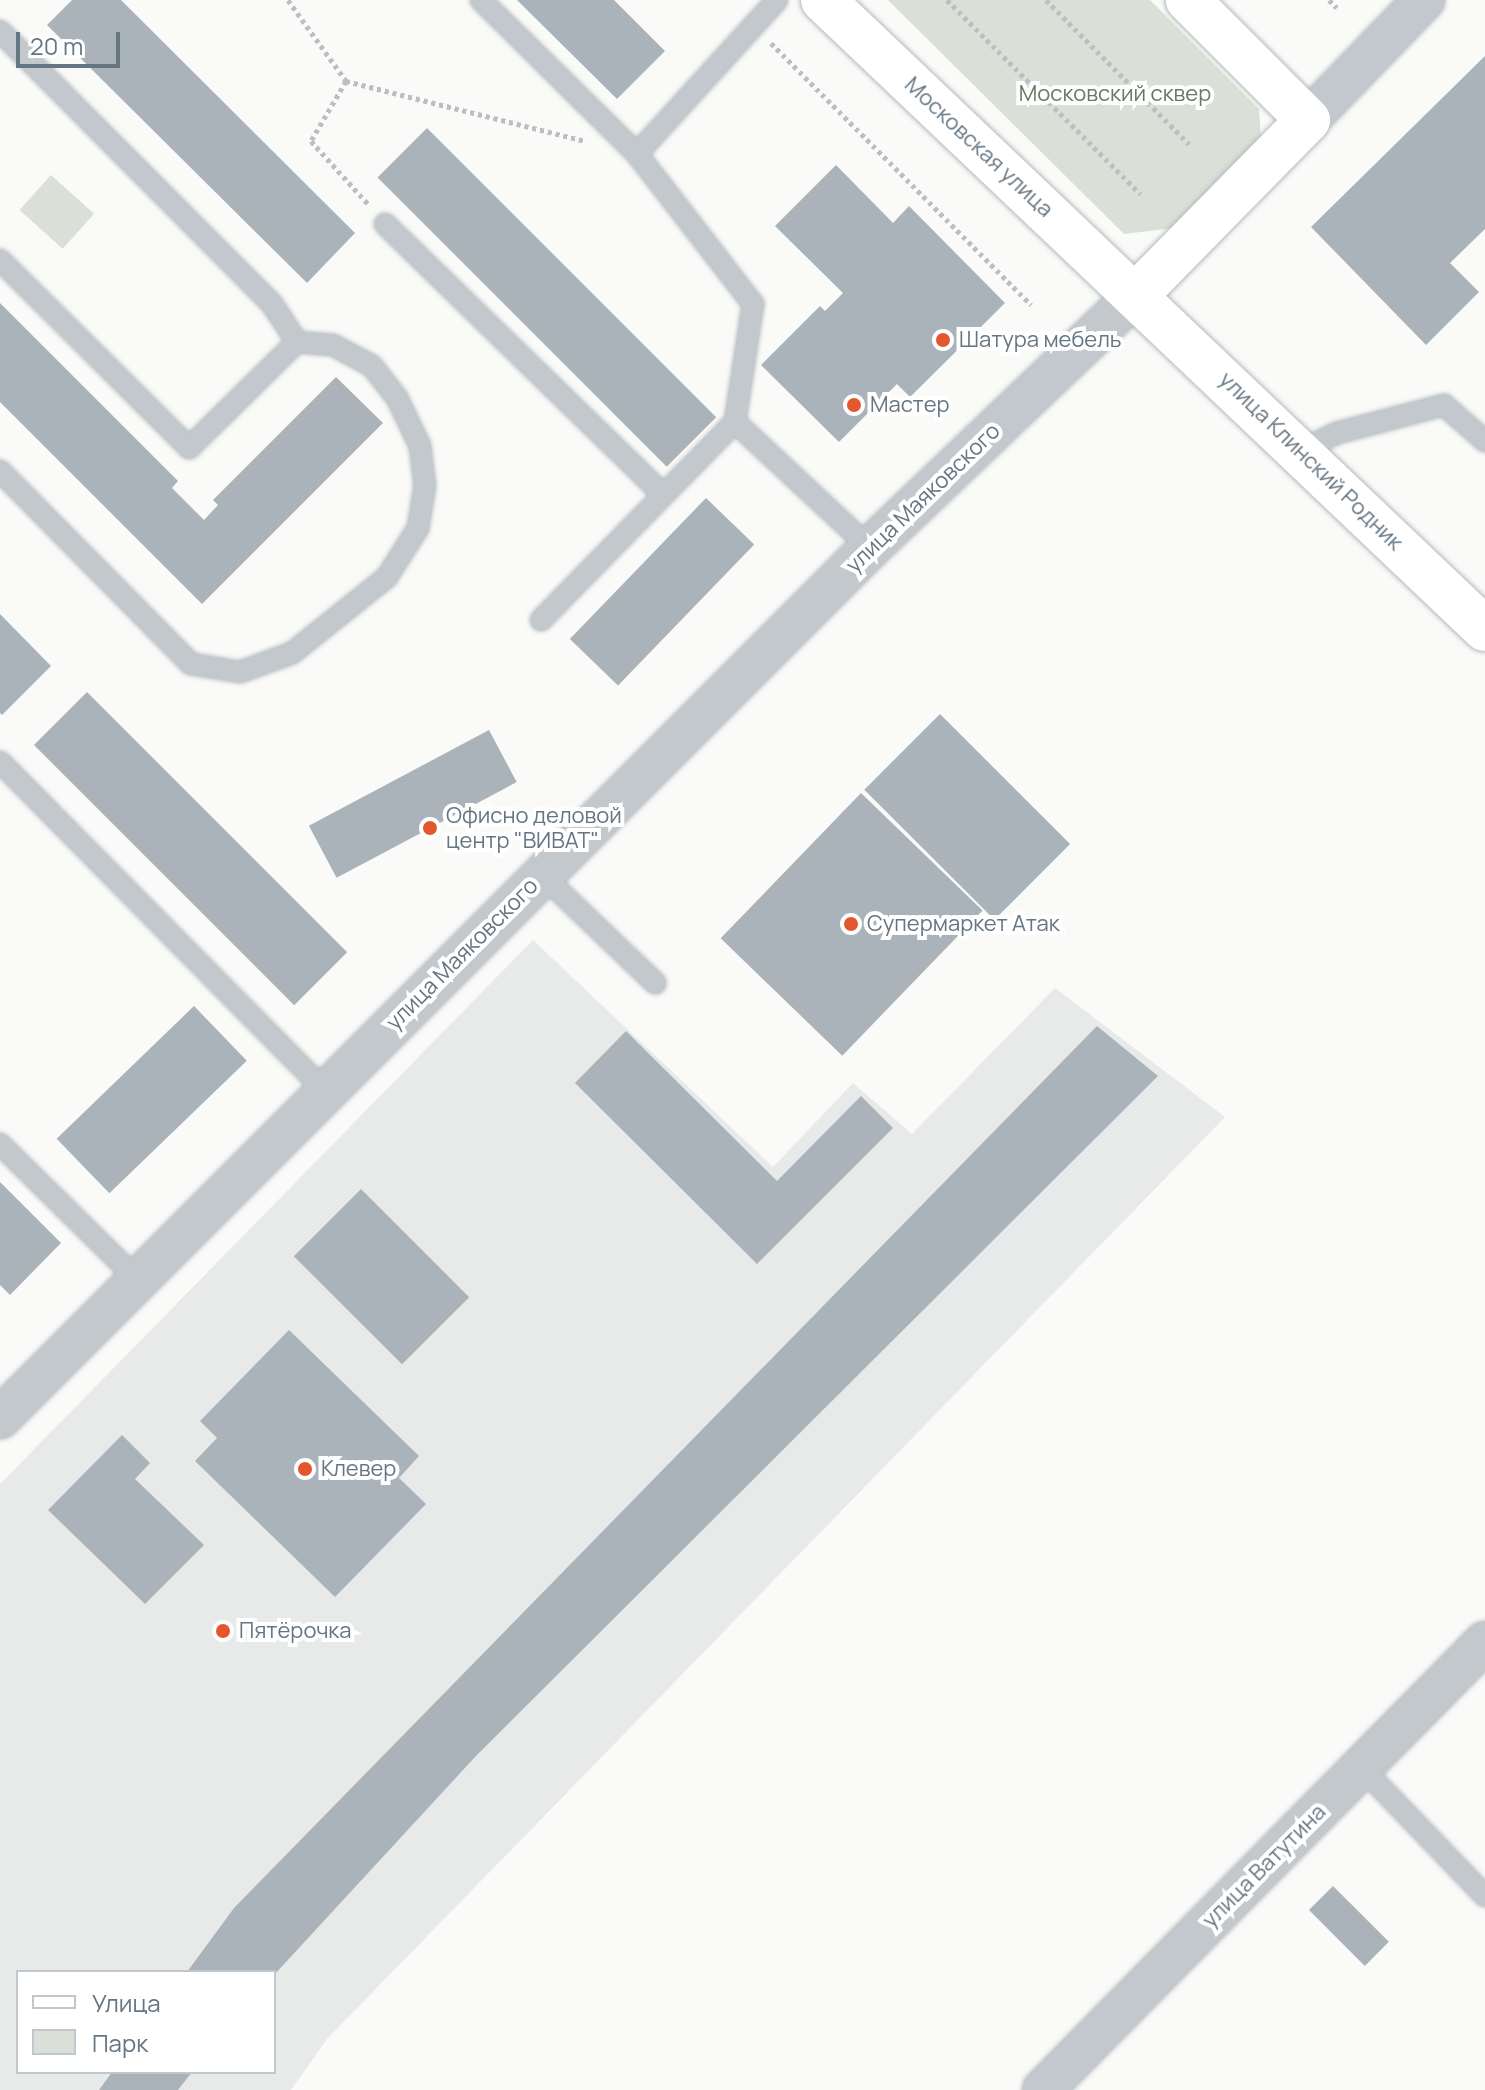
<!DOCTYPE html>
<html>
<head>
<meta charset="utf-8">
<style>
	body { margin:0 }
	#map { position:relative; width:1485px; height:2090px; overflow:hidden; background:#fafaf8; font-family:Manrope,sans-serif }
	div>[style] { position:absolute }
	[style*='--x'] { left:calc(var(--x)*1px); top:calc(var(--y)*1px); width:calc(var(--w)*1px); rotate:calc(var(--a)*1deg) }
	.built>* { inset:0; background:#e8e9e9 }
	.green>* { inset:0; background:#dadfd7; transform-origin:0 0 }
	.building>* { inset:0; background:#aab3b9; transform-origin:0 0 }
	.path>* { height:5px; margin-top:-2.5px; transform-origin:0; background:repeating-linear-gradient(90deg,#bbbfc2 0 4px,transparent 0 8px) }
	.roads { filter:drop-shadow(0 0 2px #b3babf) drop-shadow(0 0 2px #b3babf) }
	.service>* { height:20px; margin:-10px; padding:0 10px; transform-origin:10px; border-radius:10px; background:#c3c8cc }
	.minor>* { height:40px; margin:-20px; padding:0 20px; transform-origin:20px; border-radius:20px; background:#c3c8cc }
	.secondary>* { height:44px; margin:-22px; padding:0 22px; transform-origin:22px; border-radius:22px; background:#fff }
	.dots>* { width:22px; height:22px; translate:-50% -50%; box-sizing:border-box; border:4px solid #fff; border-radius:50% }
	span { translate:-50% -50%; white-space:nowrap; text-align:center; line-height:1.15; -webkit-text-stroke:8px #fff; paint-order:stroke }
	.park-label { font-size:22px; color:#687a64 }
	.street-label { font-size:22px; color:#657683 }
	.poi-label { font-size:22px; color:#657683 }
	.left { translate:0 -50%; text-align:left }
	.legend { position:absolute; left:16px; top:1970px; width:260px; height:104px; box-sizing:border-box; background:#fff; border:2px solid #c1c8cd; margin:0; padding:10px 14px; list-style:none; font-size:24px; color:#657683 }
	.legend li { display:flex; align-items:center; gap:16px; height:40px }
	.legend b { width:40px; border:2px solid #c1c8cd }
	.scale { position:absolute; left:16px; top:32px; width:104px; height:36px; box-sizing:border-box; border:4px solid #657683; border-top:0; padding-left:10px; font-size:24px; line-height:28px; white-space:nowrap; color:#657683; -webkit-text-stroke:6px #fff; paint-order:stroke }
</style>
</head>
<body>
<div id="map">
	<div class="built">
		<div style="clip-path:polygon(evenodd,533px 940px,773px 1167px,853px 1083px,912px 1134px,1055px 988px,1225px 1117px,327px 2039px,291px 2090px,0 2090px,0 1484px,533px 940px,18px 1972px,274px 1972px,274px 2072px,18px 2072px,18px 1972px)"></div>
	</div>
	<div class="green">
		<div style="clip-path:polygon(888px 0,1150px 0,1259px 109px,1261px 139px,1174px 228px,1124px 234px)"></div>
		<div style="left:51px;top:175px;width:58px;height:47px;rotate:42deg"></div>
	</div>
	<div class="building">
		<div style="clip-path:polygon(72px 0,121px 0,355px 233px,307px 283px,47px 25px)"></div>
		<div style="clip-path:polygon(517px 0,614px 0,665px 51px,617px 99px)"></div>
		<div style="clip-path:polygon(1485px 56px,1485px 229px,1450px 263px,1479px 292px,1426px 345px,1311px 227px)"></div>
		<div style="left:427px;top:128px;width:409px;height:70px;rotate:45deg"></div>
		<div style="clip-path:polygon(836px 165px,893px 223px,909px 206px,1005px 303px,910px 397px,897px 384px,839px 442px,761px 365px,820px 306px,825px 311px,843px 293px,775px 226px)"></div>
		<div style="clip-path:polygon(0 303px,178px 481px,172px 488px,204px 520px,218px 505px,213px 500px,336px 377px,383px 423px,202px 604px,0 402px)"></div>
		<div style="left:706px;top:498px;width:67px;height:196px;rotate:44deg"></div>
		<div style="clip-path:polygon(0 614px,51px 666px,2px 715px,0 713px)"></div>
		<div style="left:87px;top:692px;width:368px;height:75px;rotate:45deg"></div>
		<div style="left:940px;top:714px;width:184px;height:107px;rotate:45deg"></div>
		<div style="left:489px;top:730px;width:59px;height:204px;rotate:62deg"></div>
		<div style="left:861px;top:793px;width:169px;height:202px;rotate:44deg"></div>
		<div style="left:194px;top:1006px;width:76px;height:191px;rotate:46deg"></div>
		<div style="clip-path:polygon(1097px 1026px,1158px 1076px,475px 1757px,274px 1975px,187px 1972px,234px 1908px)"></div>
		<div style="clip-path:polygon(626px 1031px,777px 1181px,861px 1096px,893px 1128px,757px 1264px,575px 1083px)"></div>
		<div style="clip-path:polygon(0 1182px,61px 1243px,10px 1295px,0 1285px)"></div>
		<div style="left:361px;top:1189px;width:153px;height:95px;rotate:45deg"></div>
		<div style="clip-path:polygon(289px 1330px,419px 1456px,399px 1478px,426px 1504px,335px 1597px,195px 1461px,217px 1438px,200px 1421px)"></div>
		<div style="clip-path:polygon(122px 1435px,150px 1463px,135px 1479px,204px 1545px,145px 1604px,48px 1510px)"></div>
		<div style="left:1333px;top:1886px;width:79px;height:34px;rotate:45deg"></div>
		<div style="clip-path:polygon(112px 2072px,192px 2072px,178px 2090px,99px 2090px)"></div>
	</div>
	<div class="path">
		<div style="--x:288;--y:0;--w:100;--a:54.4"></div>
		<div style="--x:346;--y:81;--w:69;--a:120.3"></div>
		<div style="--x:311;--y:141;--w:86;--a:47.8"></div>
		<div style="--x:947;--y:0;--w:274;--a:45.1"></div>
		<div style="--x:1046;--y:0;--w:203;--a:45.2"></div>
		<div style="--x:1329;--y:0;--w:11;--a:45"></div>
		<div style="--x:771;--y:43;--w:369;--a:45.2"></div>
		<div style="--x:346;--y:81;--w:246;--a:14.1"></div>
	</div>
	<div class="roads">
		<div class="service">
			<div style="--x:481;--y:0;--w:219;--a:44.6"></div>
			<div style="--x:777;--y:0;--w:208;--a:132.3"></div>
			<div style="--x:637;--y:154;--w:190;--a:52.3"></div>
			<div style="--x:753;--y:304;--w:119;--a:98.7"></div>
			<div style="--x:735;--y:422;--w:185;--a:43"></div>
			<div style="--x:0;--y:31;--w:385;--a:45.1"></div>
			<div style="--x:272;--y:304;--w:45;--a:56.7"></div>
			<div style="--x:385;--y:224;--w:388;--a:44.2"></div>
			<div style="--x:0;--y:260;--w:267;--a:44.8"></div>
			<div style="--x:189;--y:448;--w:151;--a:-44.5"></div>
			<div style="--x:297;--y:342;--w:36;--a:5"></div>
			<div style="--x:333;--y:345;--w:44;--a:28.3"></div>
			<div style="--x:372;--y:366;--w:41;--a:52"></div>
			<div style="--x:397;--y:398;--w:53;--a:64.4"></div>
			<div style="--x:420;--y:446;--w:39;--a:83"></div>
			<div style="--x:425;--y:485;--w:44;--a:99.2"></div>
			<div style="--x:418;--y:528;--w:58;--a:122.3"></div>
			<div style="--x:387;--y:577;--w:122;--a:141.3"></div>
			<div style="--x:292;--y:653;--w:55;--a:159.9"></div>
			<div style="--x:240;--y:672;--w:50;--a:-170.7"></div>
			<div style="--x:191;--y:664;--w:272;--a:-134.7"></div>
			<div style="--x:1300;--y:451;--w:41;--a:-25.9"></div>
			<div style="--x:1337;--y:433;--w:111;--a:-14.7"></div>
			<div style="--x:1444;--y:405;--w:55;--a:41.3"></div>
			<div style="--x:541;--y:620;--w:277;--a:-45.6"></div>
			<div style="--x:0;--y:762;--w:464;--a:45.3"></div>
			<div style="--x:541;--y:874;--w:158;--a:43.7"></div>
			<div style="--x:0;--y:1144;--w:194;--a:44.6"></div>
			<div style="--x:1361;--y:1767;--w:179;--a:46.1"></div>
		</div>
		<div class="minor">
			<div style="--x:1308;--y:120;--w:167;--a:-46"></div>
			<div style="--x:0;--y:1418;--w:1230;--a:-45"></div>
			<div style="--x:870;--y:548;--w:367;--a:-43.6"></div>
			<div style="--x:1043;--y:2090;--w:629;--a:-45.39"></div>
		</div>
		<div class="secondary">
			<div style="--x:823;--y:0;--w:913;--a:43.54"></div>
			<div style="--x:1136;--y:295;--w:245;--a:-45.5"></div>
			<div style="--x:1308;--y:120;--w:170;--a:-135"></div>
		</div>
	</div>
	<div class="dots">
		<div style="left:943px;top:340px;background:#e4572e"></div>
		<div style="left:854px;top:405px;background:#e4572e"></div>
		<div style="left:430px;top:828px;background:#e4572e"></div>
		<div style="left:851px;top:924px;background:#e4572e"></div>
		<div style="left:305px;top:1469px;background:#e4572e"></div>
		<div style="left:223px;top:1631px;background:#e4572e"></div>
	</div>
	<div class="park-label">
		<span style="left:1115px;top:94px">Московский сквер</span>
	</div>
	<div class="street-label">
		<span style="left:979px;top:147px;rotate:43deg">Московская улица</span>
		<span style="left:1311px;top:461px;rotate:44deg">улица Клинский Родник</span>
		<span style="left:923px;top:498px;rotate:-44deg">улица Маяковского</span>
		<span style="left:462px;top:954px;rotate:-45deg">улица Маяковского</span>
		<span style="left:1264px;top:1866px;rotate:-45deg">улица Ватутина</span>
	</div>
	<div class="poi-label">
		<span class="left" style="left:959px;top:340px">Шатура мебель</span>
		<span class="left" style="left:870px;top:405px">Мастер</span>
		<span class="left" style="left:446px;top:828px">Офисно деловой<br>центр "ВИВАТ"</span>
		<span class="left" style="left:867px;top:924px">Супермаркет Атак</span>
		<span class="left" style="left:321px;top:1469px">Клевер</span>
		<span class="left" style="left:239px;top:1631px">Пятёрочка</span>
	</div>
	<ul class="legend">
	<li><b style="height:10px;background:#fff"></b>Улица</li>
	<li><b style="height:22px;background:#dadfd7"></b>Парк</li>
	</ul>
	<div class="scale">20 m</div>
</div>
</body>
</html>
